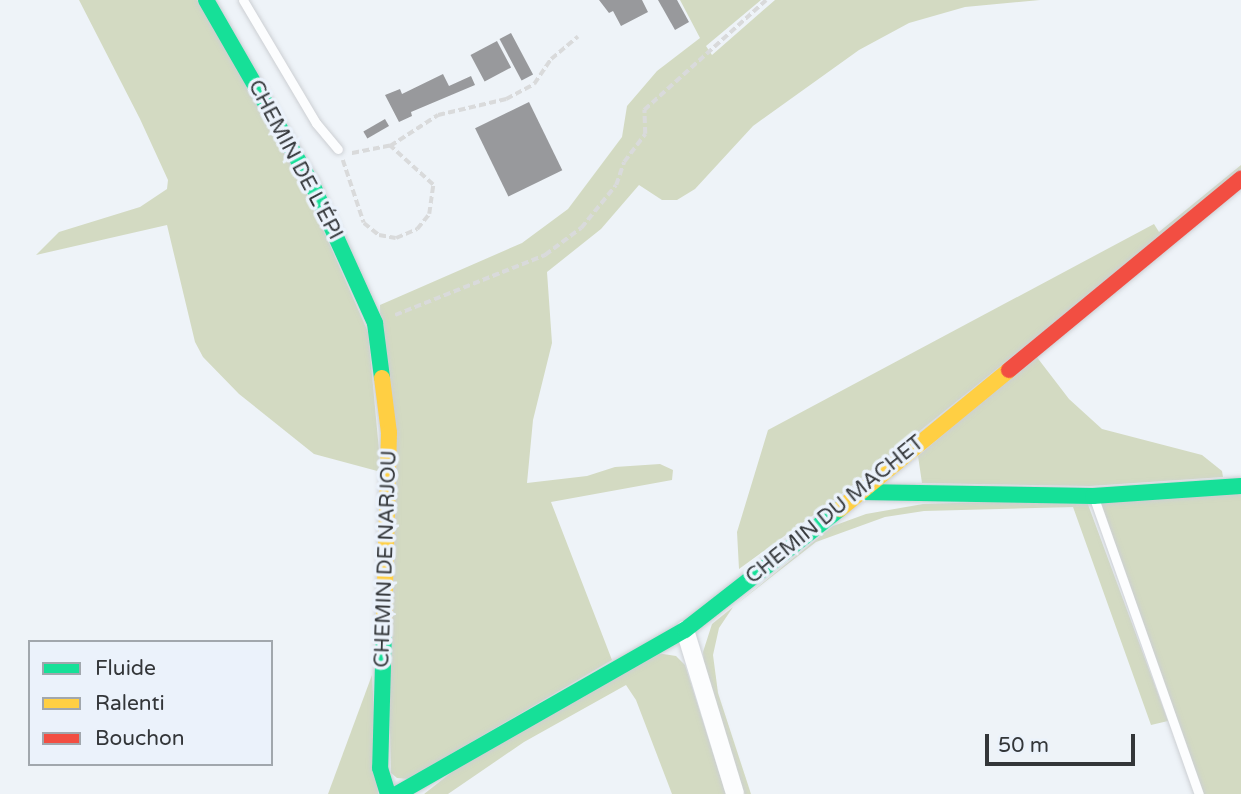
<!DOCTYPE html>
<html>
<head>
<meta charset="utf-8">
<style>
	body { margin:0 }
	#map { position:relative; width:1241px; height:794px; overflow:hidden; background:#eef3f8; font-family:"Varela Round",sans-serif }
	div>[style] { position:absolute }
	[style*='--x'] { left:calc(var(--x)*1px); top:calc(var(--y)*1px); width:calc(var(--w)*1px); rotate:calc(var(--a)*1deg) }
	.green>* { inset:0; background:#d3dac2 }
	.building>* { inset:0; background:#98999c; transform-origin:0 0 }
	.path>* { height:3.5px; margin-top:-1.75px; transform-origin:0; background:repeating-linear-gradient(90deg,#d9dadb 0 7px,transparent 0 10.5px) }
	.roads { filter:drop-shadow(0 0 2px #cccfd3) drop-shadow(0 0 2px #cccfd3) }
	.lane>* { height:9px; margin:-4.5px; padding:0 4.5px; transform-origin:4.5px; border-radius:4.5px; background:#fcfdfe }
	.street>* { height:18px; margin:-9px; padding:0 9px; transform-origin:9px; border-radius:9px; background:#fcfdfe }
	.fast>* { height:16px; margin:-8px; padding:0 8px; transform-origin:8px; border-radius:8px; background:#16e098 }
	.slow>* { height:16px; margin:-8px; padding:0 8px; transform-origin:8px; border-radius:8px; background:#ffcf43 }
	.jam>* { height:16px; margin:-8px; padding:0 8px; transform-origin:8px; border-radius:8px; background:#f24e42 }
	span { translate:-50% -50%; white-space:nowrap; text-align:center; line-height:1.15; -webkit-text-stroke:7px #ebf2fb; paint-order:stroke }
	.street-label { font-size:21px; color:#333639 }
	.legend { position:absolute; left:28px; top:640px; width:245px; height:126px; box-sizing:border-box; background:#ebf2fb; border:2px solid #a1a7ad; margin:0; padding:9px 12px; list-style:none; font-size:21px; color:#333639 }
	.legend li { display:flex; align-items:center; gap:14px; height:35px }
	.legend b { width:35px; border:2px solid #a1a7ad }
	.scale { position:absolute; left:985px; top:734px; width:150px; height:32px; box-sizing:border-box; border:4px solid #333639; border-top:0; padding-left:9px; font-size:21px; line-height:24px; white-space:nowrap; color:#333639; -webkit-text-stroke:5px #ebf2fb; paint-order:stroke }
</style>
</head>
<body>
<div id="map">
	<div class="green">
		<div style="clip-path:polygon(79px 0,197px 0,300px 177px,368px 332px,381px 472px,314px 454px,239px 394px,203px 357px,195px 342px,167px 225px,36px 255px,59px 232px,140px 207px,167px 189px,168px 180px,140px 119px)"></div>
		<div style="clip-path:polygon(680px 0,761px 0,706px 46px,712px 55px,775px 0,1040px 0,965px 7px,909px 23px,859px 50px,753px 126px,695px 189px,677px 200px,662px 200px,639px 185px,601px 229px,547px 272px,552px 343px,533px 420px,527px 483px,587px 476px,615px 467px,660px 464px,673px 470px,672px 480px,551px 502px,612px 660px,408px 779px,397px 778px,391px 773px,380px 305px,522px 243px,568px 209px,622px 137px,627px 106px,657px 71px,700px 38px)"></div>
		<div style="clip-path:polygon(1241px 165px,1241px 173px,830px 503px,739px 569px,737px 532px,768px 430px,1154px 224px,1159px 232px)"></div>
		<div style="clip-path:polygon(1036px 356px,1069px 399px,1102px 429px,1202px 455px,1222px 471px,1223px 477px,1090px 486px,922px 483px,918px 456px)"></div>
		<div style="clip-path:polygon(1241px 493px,1241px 794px,1203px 794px,1097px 500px)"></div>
		<div style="clip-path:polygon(1086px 499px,1168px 721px,1151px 725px,1073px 507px,924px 511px,885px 517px,816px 542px,733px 607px,719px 628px,713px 655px,718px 693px,751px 794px,742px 794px,705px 676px,703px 652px,712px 624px,833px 526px,866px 514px,923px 504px)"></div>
		<div style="clip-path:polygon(657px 653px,676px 656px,685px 665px,726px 794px,672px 794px,636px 700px,626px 685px,524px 742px,448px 794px,424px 794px,461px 765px)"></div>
		<div style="clip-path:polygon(372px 675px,378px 794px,328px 794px)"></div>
	</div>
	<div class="building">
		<div style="clip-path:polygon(599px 0,642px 0,648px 12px,621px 26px,613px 11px,609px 13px)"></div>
		<div style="clip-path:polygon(658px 0,677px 0,689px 22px,675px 30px)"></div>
		<div style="left:511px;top:33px;width:47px;height:13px;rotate:62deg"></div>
		<div style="left:497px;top:41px;width:30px;height:30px;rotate:62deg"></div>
		<div style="clip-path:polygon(443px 74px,449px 86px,471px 76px,475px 85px,411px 112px,412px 116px,399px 122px,385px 95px,400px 89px,402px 94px)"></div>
		<div style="left:529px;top:102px;width:76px;height:60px;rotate:64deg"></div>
		<div style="left:385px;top:119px;width:8px;height:25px;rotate:60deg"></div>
	</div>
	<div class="path">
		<div style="--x:390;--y:146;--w:57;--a:-32.9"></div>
		<div style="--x:438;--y:115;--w:70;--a:-13.2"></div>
		<div style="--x:506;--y:99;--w:32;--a:-28"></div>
		<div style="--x:534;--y:84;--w:30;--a:-56"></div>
		<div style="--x:551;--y:59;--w:35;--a:-40"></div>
		<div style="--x:343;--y:160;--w:66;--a:71.6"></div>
		<div style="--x:364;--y:223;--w:19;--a:39"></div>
		<div style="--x:379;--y:235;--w:17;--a:10"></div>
		<div style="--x:396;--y:238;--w:23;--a:-23"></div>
		<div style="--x:417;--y:229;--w:19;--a:-51"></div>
		<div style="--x:429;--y:214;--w:29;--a:-82"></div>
		<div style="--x:433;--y:185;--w:58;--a:-137.8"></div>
		<div style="--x:390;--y:146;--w:41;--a:168.7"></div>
		<div style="--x:395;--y:315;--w:162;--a:-21.8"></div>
		<div style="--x:545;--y:255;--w:45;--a:-36.9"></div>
		<div style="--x:581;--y:228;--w:55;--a:-50.9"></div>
		<div style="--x:616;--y:185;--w:24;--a:-71"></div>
		<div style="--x:624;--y:162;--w:35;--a:-53"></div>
		<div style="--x:645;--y:134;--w:24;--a:-92"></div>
		<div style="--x:644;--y:110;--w:164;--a:-42"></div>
	</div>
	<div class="roads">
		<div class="lane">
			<div style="--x:243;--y:0;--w:143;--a:59.3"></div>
			<div style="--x:316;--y:123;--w:34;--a:50"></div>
			<div style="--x:1094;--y:498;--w:314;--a:70.5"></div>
		</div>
		<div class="street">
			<div style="--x:685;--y:630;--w:171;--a:73"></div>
		</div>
		<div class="fast">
			<div style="--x:206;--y:0;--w:212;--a:60.1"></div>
			<div style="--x:312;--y:184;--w:153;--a:65.6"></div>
			<div style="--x:375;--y:323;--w:55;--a:82.7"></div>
			<div style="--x:861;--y:492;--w:232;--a:1"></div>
			<div style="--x:1093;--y:496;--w:148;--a:-3.9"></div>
			<div style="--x:384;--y:629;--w:139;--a:91.6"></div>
			<div style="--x:380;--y:768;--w:27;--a:73"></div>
			<div style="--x:397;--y:794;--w:331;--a:-29.7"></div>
			<div style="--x:685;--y:630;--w:197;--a:-38"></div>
		</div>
		<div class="slow">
			<div style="--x:382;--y:378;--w:55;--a:82.7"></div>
			<div style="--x:389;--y:433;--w:196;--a:91.5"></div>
			<div style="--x:840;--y:509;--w:219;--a:-39.4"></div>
		</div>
		<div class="jam">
			<div style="--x:1009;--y:370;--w:301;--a:-39.5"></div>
		</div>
	</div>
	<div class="street-label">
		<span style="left:295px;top:160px;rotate:62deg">CHEMIN DE L'ÉPI</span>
		<span style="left:835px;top:510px;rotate:-39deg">CHEMIN DU MACHET</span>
		<span style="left:386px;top:559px;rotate:-88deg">CHEMIN DE NARJOU</span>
	</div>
	<ul class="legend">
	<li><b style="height:9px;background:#16e098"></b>Fluide</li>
	<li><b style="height:9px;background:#ffcf43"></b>Ralenti</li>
	<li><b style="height:9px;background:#f24e42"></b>Bouchon</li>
	</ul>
	<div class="scale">50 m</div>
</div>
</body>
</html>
